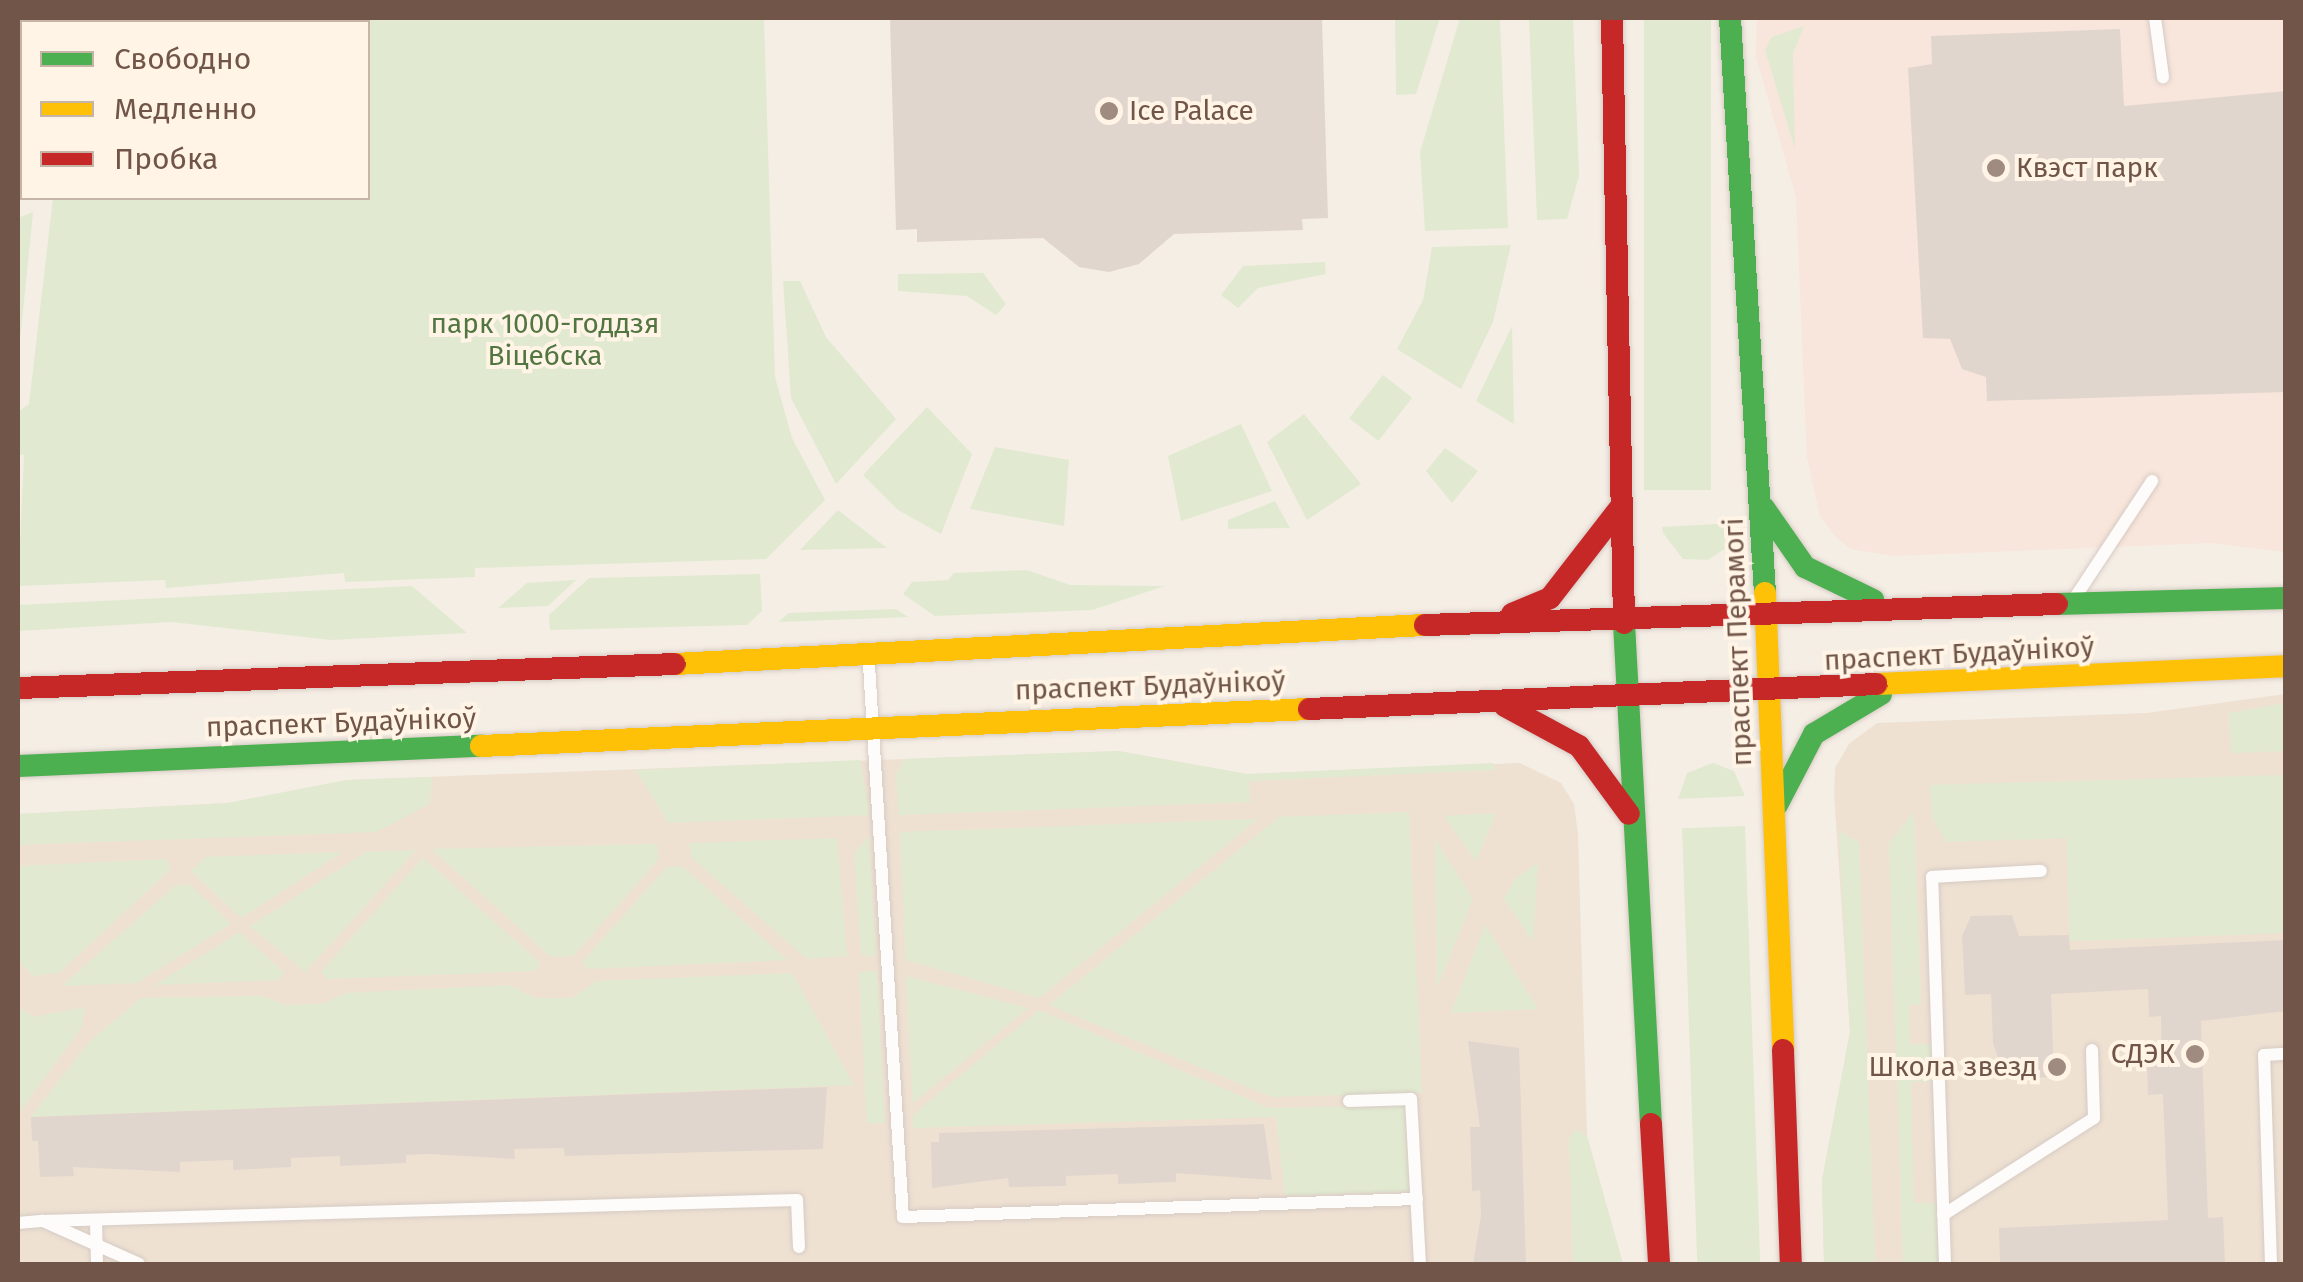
<!DOCTYPE html>
<html>
<head>
<meta charset="utf-8">
<style>
	body { margin:0 }
	#map { position:relative; width:2303px; height:1282px; overflow:hidden; background:#f5eee5; font-family:"Fira Sans",sans-serif }
	div>[style] { position:absolute }
	[style*='--x'] { left:calc(var(--x)*1px); top:calc(var(--y)*1px); width:calc(var(--w)*1px); rotate:calc(var(--a)*1deg) }
	.residential>* { inset:0; background:#eee1d2 }
	.commercial>* { inset:0; background:#f8e5db }
	.green>* { inset:0; background:#e1ead0; transform-origin:0 0 }
	.building>* { inset:0; background:#e1d6cd }
	.roads { filter:drop-shadow(0 0 2px #d6cbc4) drop-shadow(0 0 2px #d6cbc4) }
	.lane>* { height:12px; margin:-6px; padding:0 6px; transform-origin:6px; border-radius:6px; background:#fefcfb }
	.fast>* { height:22px; margin:-11px; padding:0 11px; transform-origin:11px; border-radius:11px; background:#4caf50 }
	.slow>* { height:22px; margin:-11px; padding:0 11px; transform-origin:11px; border-radius:11px; background:#ffc107 }
	.jam>* { height:22px; margin:-11px; padding:0 11px; transform-origin:11px; border-radius:11px; background:#c62828 }
	.dots>* { width:28px; height:28px; translate:-50% -50%; box-sizing:border-box; border:5px solid #fff4e5; border-radius:50% }
	span { translate:-50% -50%; white-space:nowrap; text-align:center; line-height:1.15; -webkit-text-stroke:8px #fff4e5; paint-order:stroke }
	.poi-label { font-size:28px; color:#705548 }
	.left { translate:0 -50%; text-align:left }
	.right { translate:-100% -50%; text-align:right }
	.park-label { font-size:28px; color:#527641 }
	.street-label { font-size:28px; color:#705548 }
	.frame { position:absolute; inset:0; border:20px solid #705548; pointer-events:none }
	.legend { position:absolute; left:20px; top:20px; width:350px; height:180px; box-sizing:border-box; background:#fff4e5; border:2px solid #c6b4a6; margin:0; padding:12px 18px; list-style:none; font-size:30px; color:#705548 }
	.legend li { display:flex; align-items:center; gap:20px; height:50px }
	.legend b { width:50px; border:2px solid #c6b4a6 }
</style>
</head>
<body>
<div id="map">
	<div class="residential">
		<div style="clip-path:polygon(2285px 694px,2285px 1264px,1824px 1264px,1822px 1180px,1850px 1032px,1834px 793px,1835px 768px,1849px 744px,1877px 723px,2147px 713px)"></div>
		<div style="clip-path:polygon(1118px 751px,1247px 774px,1520px 763px,1561px 783px,1574px 804px,1578px 834px,1587px 1136px,1623px 1264px,18px 1264px,18px 814px,228px 803px,347px 780px)"></div>
	</div>
	<div class="commercial">
		<div style="clip-path:polygon(1757px 18px,2285px 18px,2285px 552px,2210px 543px,1894px 556px,1850px 549px,1834px 535px,1820px 516px,1807px 457px,1796px 197px,1756px 57px)"></div>
	</div>
	<div class="green">
		<div style="clip-path:polygon(79px 18px,764px 18px,775px 377px,792px 438px,825px 500px,766px 559px,475px 568px,475px 577px,345px 582px,344px 573px,166px 588px,165px 580px,18px 586px,24px 455px,18px 454px,18px 412px,29px 404px,53px 198px,368px 198px,368px 22px)"></div>
		<div style="clip-path:polygon(1395px 18px,1440px 18px,1416px 94px,1396px 95px)"></div>
		<div style="clip-path:polygon(1460px 18px,1500px 18px,1508px 228px,1425px 231px,1420px 152px)"></div>
		<div style="clip-path:polygon(1529px 18px,1573px 18px,1579px 176px,1567px 219px,1537px 220px)"></div>
		<div style="left:1644px;top:18px;width:67px;height:472px"></div>
		<div style="clip-path:polygon(1804px 26px,1793px 54px,1795px 149px,1765px 50px,1772px 37px)"></div>
		<div style="clip-path:polygon(33px 212px,33px 213px,18px 360px,18px 218px)"></div>
		<div style="clip-path:polygon(1511px 245px,1493px 322px,1461px 389px,1397px 349px,1423px 300px,1432px 247px)"></div>
		<div style="clip-path:polygon(1325px 262px,1326px 274px,1258px 288px,1238px 308px,1221px 295px,1243px 266px)"></div>
		<div style="clip-path:polygon(983px 273px,1006px 304px,996px 315px,967px 296px,898px 291px,898px 274px)"></div>
		<div style="clip-path:polygon(783px 281px,800px 281px,826px 337px,896px 419px,836px 484px,791px 398px)"></div>
		<div style="clip-path:polygon(1512px 326px,1514px 424px,1476px 401px)"></div>
		<div style="left:1383px;top:375px;width:37px;height:55px;rotate:38deg"></div>
		<div style="clip-path:polygon(927px 407px,972px 454px,941px 534px,898px 510px,863px 475px)"></div>
		<div style="clip-path:polygon(1304px 414px,1361px 484px,1307px 520px,1267px 442px)"></div>
		<div style="clip-path:polygon(1241px 424px,1272px 491px,1181px 521px,1168px 456px)"></div>
		<div style="clip-path:polygon(995px 447px,1069px 460px,1064px 526px,970px 509px)"></div>
		<div style="clip-path:polygon(1445px 448px,1478px 471px,1452px 503px,1426px 471px)"></div>
		<div style="clip-path:polygon(1275px 501px,1290px 528px,1228px 529px,1228px 520px)"></div>
		<div style="clip-path:polygon(838px 510px,887px 548px,800px 550px)"></div>
		<div style="clip-path:polygon(1733px 523px,1726px 548px,1708px 560px,1683px 559px,1663px 533px,1662px 527px)"></div>
		<div style="clip-path:polygon(1027px 570px,1070px 585px,1165px 586px,1092px 610px,935px 616px,903px 594px,912px 582px,948px 580px,954px 573px)"></div>
		<div style="clip-path:polygon(760px 574px,762px 611px,747px 625px,550px 630px,549px 615px,589px 578px)"></div>
		<div style="clip-path:polygon(576px 580px,548px 606px,498px 608px,527px 583px)"></div>
		<div style="clip-path:polygon(412px 586px,467px 633px,331px 640px,171px 622px,18px 631px,18px 605px)"></div>
		<div style="clip-path:polygon(896px 609px,908px 617px,778px 622px,789px 613px)"></div>
		<div style="clip-path:polygon(2285px 703px,2285px 751px,2231px 753px,2229px 713px)"></div>
		<div style="clip-path:polygon(1118px 751px,1247px 774px,1493px 763px,1495px 770px,1249px 781px,1250px 802px,899px 815px,896px 775px,904px 759px)"></div>
		<div style="clip-path:polygon(860px 760px,870px 815px,668px 823px,636px 770px)"></div>
		<div style="clip-path:polygon(1713px 763px,1734px 771px,1745px 796px,1678px 799px,1687px 773px)"></div>
		<div style="clip-path:polygon(2285px 775px,2285px 933px,2070px 941px,2066px 838px,1946px 842px,1932px 817px,1930px 785px)"></div>
		<div style="clip-path:polygon(432px 777px,430px 804px,376px 832px,18px 845px,18px 814px,228px 803px,347px 780px)"></div>
		<div style="clip-path:polygon(1914px 811px,1921px 1004px,1909px 1005px,1910px 1044px,1931px 1044px,1931px 1058px,1896px 1060px,1889px 843px)"></div>
		<div style="clip-path:polygon(1409px 812px,1422px 1093px,1272px 1097px,1049px 1005px,1279px 817px)"></div>
		<div style="clip-path:polygon(1496px 813px,1476px 861px,1444px 816px)"></div>
		<div style="clip-path:polygon(1258px 819px,1039px 998px,906px 960px,900px 832px)"></div>
		<div style="left:1745px;top:826px;width:438px;height:63px;rotate:88deg"></div>
		<div style="clip-path:polygon(1839px 831px,1859px 842px,1875px 1264px,1824px 1264px,1822px 1180px,1850px 1032px)"></div>
		<div style="clip-path:polygon(869px 836px,876px 956px,861px 955px,854px 853px)"></div>
		<div style="clip-path:polygon(837px 838px,847px 956px,807px 959px,691px 857px,689px 843px)"></div>
		<div style="clip-path:polygon(1435px 839px,1473px 899px,1437px 988px)"></div>
		<div style="clip-path:polygon(657px 844px,658px 860px,573px 956px,551px 957px,432px 849px)"></div>
		<div style="clip-path:polygon(416px 850px,305px 972px,250px 926px,366px 852px)"></div>
		<div style="clip-path:polygon(343px 852px,241px 918px,191px 871px,206px 857px)"></div>
		<div style="clip-path:polygon(423px 858px,540px 963px,535px 971px,327px 979px,321px 972px)"></div>
		<div style="clip-path:polygon(167px 859px,170px 870px,59px 973px,33px 976px,18px 960px,18px 866px)"></div>
		<div style="clip-path:polygon(1538px 862px,1533px 942px,1504px 899px,1514px 880px)"></div>
		<div style="clip-path:polygon(682px 866px,787px 960px,589px 969px,582px 962px,667px 867px)"></div>
		<div style="clip-path:polygon(189px 884px,231px 924px,137px 983px,62px 986px,175px 886px)"></div>
		<div style="clip-path:polygon(1485px 925px,1538px 1009px,1451px 1013px)"></div>
		<div style="clip-path:polygon(240px 932px,284px 973px,278px 980px,155px 985px)"></div>
		<div style="left:877px;top:971px;width:152px;height:18px;rotate:87deg"></div>
		<div style="clip-path:polygon(792px 973px,854px 1085px,31px 1117px,90px 1041px,141px 998px,262px 996px,286px 1005px,322px 1004px,346px 993px,509px 985px,535px 998px,572px 998px,596px 981px)"></div>
		<div style="clip-path:polygon(906px 976px,1028px 1008px,913px 1103px)"></div>
		<div style="clip-path:polygon(18px 1006px,33px 1017px,85px 1007px,81px 1028px,18px 1114px)"></div>
		<div style="clip-path:polygon(1039px 1010px,1269px 1108px,1406px 1105px,1412px 1191px,1285px 1196px,1276px 1117px,913px 1128px,913px 1115px)"></div>
		<div style="clip-path:polygon(1931px 1071px,1932px 1081px,1911px 1082px,1914px 1203px,1939px 1203px,1942px 1264px,1903px 1264px,1897px 1073px)"></div>
		<div style="clip-path:polygon(1576px 1129px,1587px 1136px,1623px 1264px,1573px 1264px,1569px 1139px)"></div>
	</div>
	<div class="building">
		<div style="clip-path:polygon(1322px 18px,1328px 218px,1302px 219px,1303px 230px,1174px 234px,1139px 264px,1109px 272px,1079px 267px,1043px 238px,917px 242px,917px 229px,896px 230px,890px 19px)"></div>
		<div style="clip-path:polygon(2120px 29px,2124px 106px,2286px 91px,2286px 392px,1987px 401px,1986px 377px,1962px 369px,1950px 339px,1923px 338px,1908px 68px,1932px 64px,1931px 36px)"></div>
		<div style="clip-path:polygon(2012px 915px,2019px 936px,2069px 935px,2070px 950px,2286px 940px,2286px 1011px,2201px 1021px,2208px 1218px,2223px 1217px,2225px 1264px,2000px 1264px,1999px 1228px,2168px 1220px,2163px 1094px,2148px 1095px,2147px 1066px,2162px 1065px,2161px 1016px,2149px 1017px,2148px 989px,2051px 994px,2054px 1077px,2005px 1079px,1993px 1043px,1991px 994px,1965px 995px,1962px 936px,1971px 916px)"></div>
		<div style="clip-path:polygon(1468px 1041px,1519px 1048px,1526px 1264px,1473px 1264px,1481px 1215px,1480px 1190px,1472px 1191px,1470px 1127px,1480px 1127px)"></div>
		<div style="clip-path:polygon(827px 1087px,823px 1149px,565px 1156px,564px 1148px,514px 1149px,515px 1159px,430px 1154px,406px 1155px,406px 1163px,340px 1166px,340px 1156px,291px 1158px,291px 1167px,233px 1170px,233px 1160px,205px 1161px,180px 1162px,180px 1172px,73px 1167px,74px 1176px,40px 1177px,38px 1141px,32px 1141px,31px 1117px)"></div>
		<div style="clip-path:polygon(1264px 1124px,1272px 1180px,1176px 1173px,1176px 1182px,1118px 1184px,1118px 1174px,1095px 1175px,1066px 1176px,1066px 1186px,1009px 1187px,1008px 1178px,932px 1188px,931px 1142px,939px 1142px,939px 1133px)"></div>
	</div>
	<div class="roads">
		<div class="lane">
			<div style="--x:2155;--y:18;--w:60;--a:82.3"></div>
			<div style="--x:2076;--y:596;--w:138;--a:-56.5"></div>
			<div style="--x:869;--y:665;--w:553;--a:86.48"></div>
			<div style="--x:903;--y:1217;--w:514;--a:-2.01"></div>
			<div style="--x:1349;--y:1101;--w:62;--a:-1.8"></div>
			<div style="--x:1411;--y:1099;--w:165;--a:86.9"></div>
			<div style="--x:1943;--y:1215;--w:179;--a:-32.7"></div>
			<div style="--x:2094;--y:1118;--w:68;--a:-91.7"></div>
			<div style="--x:96;--y:1220;--w:44;--a:88.7"></div>
			<div style="--x:43;--y:1221;--w:754;--a:-1.6"></div>
			<div style="--x:797;--y:1200;--w:47;--a:87.6"></div>
			<div style="--x:18;--y:1223;--w:25;--a:-5"></div>
			<div style="--x:43;--y:1221;--w:105;--a:24.1"></div>
			<div style="--x:1945;--y:1264;--w:387;--a:-91.9"></div>
			<div style="--x:1932;--y:877;--w:109;--a:-3.2"></div>
			<div style="--x:2271;--y:1264;--w:209;--a:-91.9"></div>
			<div style="--x:2264;--y:1055;--w:22;--a:-3"></div>
		</div>
		<div class="fast">
			<div style="--x:1730;--y:18;--w:576;--a:86.52"></div>
			<div style="--x:1764;--y:508;--w:72;--a:55.2"></div>
			<div style="--x:1805;--y:567;--w:76;--a:25.9"></div>
			<div style="--x:2057;--y:604;--w:229;--a:-1.5"></div>
			<div style="--x:1624;--y:623;--w:502;--a:86.92"></div>
			<div style="--x:18;--y:766;--w:463;--a:-2.5"></div>
			<div style="--x:1777;--y:805;--w:80;--a:-62.5"></div>
			<div style="--x:1814;--y:734;--w:78;--a:-30.8"></div>
		</div>
		<div class="slow">
			<div style="--x:1765;--y:593;--w:457;--a:87.7"></div>
			<div style="--x:675;--y:664;--w:751;--a:-2.98"></div>
			<div style="--x:1876;--y:684;--w:410;--a:-2.5"></div>
			<div style="--x:481;--y:746;--w:829;--a:-2.56"></div>
		</div>
		<div class="jam">
			<div style="--x:1612;--y:18;--w:605;--a:88.86"></div>
			<div style="--x:1512;--y:614;--w:41;--a:-22.8"></div>
			<div style="--x:1550;--y:598;--w:113;--a:-52.2"></div>
			<div style="--x:1425;--y:625;--w:632;--a:-1.9"></div>
			<div style="--x:18;--y:688;--w:657;--a:-2.09"></div>
			<div style="--x:1505;--y:706;--w:84;--a:28.4"></div>
			<div style="--x:1579;--y:746;--w:84;--a:53.7"></div>
			<div style="--x:1309;--y:709;--w:568;--a:-2.52"></div>
			<div style="--x:1783;--y:1050;--w:214;--a:87.9"></div>
			<div style="--x:1651;--y:1124;--w:140;--a:86.7"></div>
		</div>
	</div>
	<div class="dots">
		<div style="left:1109px;top:111px;background:#9f8b7f"></div>
		<div style="left:1996px;top:168px;background:#9f8b7f"></div>
		<div style="left:2195px;top:1054px;background:#9f8b7f"></div>
		<div style="left:2057px;top:1067px;background:#9f8b7f"></div>
	</div>
	<div class="poi-label">
		<span class="left" style="left:1129px;top:111px">Ice Palace</span>
		<span class="left" style="left:2016px;top:168px">Квэст парк</span>
		<span class="right" style="left:2175px;top:1054px">СДЭК</span>
		<span class="right" style="left:2037px;top:1067px">Школа звезд</span>
	</div>
	<div class="park-label">
		<span style="left:545px;top:340px">парк 1000-годдзя<br>Віцебска</span>
	</div>
	<div class="street-label">
		<span style="left:1738px;top:642px;rotate:-92deg">праспект Перамогі</span>
		<span style="left:1959px;top:654px;rotate:-3deg">праспект Будаўнікоў</span>
		<span style="left:1150px;top:686px;rotate:-2deg">праспект Будаўнікоў</span>
		<span style="left:341px;top:723px;rotate:-2deg">праспект Будаўнікоў</span>
	</div>
	<div class="frame"></div>
	<ul class="legend">
	<li><b style="height:12px;background:#4caf50"></b>Свободно</li>
	<li><b style="height:12px;background:#ffc107"></b>Медленно</li>
	<li><b style="height:12px;background:#c62828"></b>Пробка</li>
	</ul>
</div>
</body>
</html>
